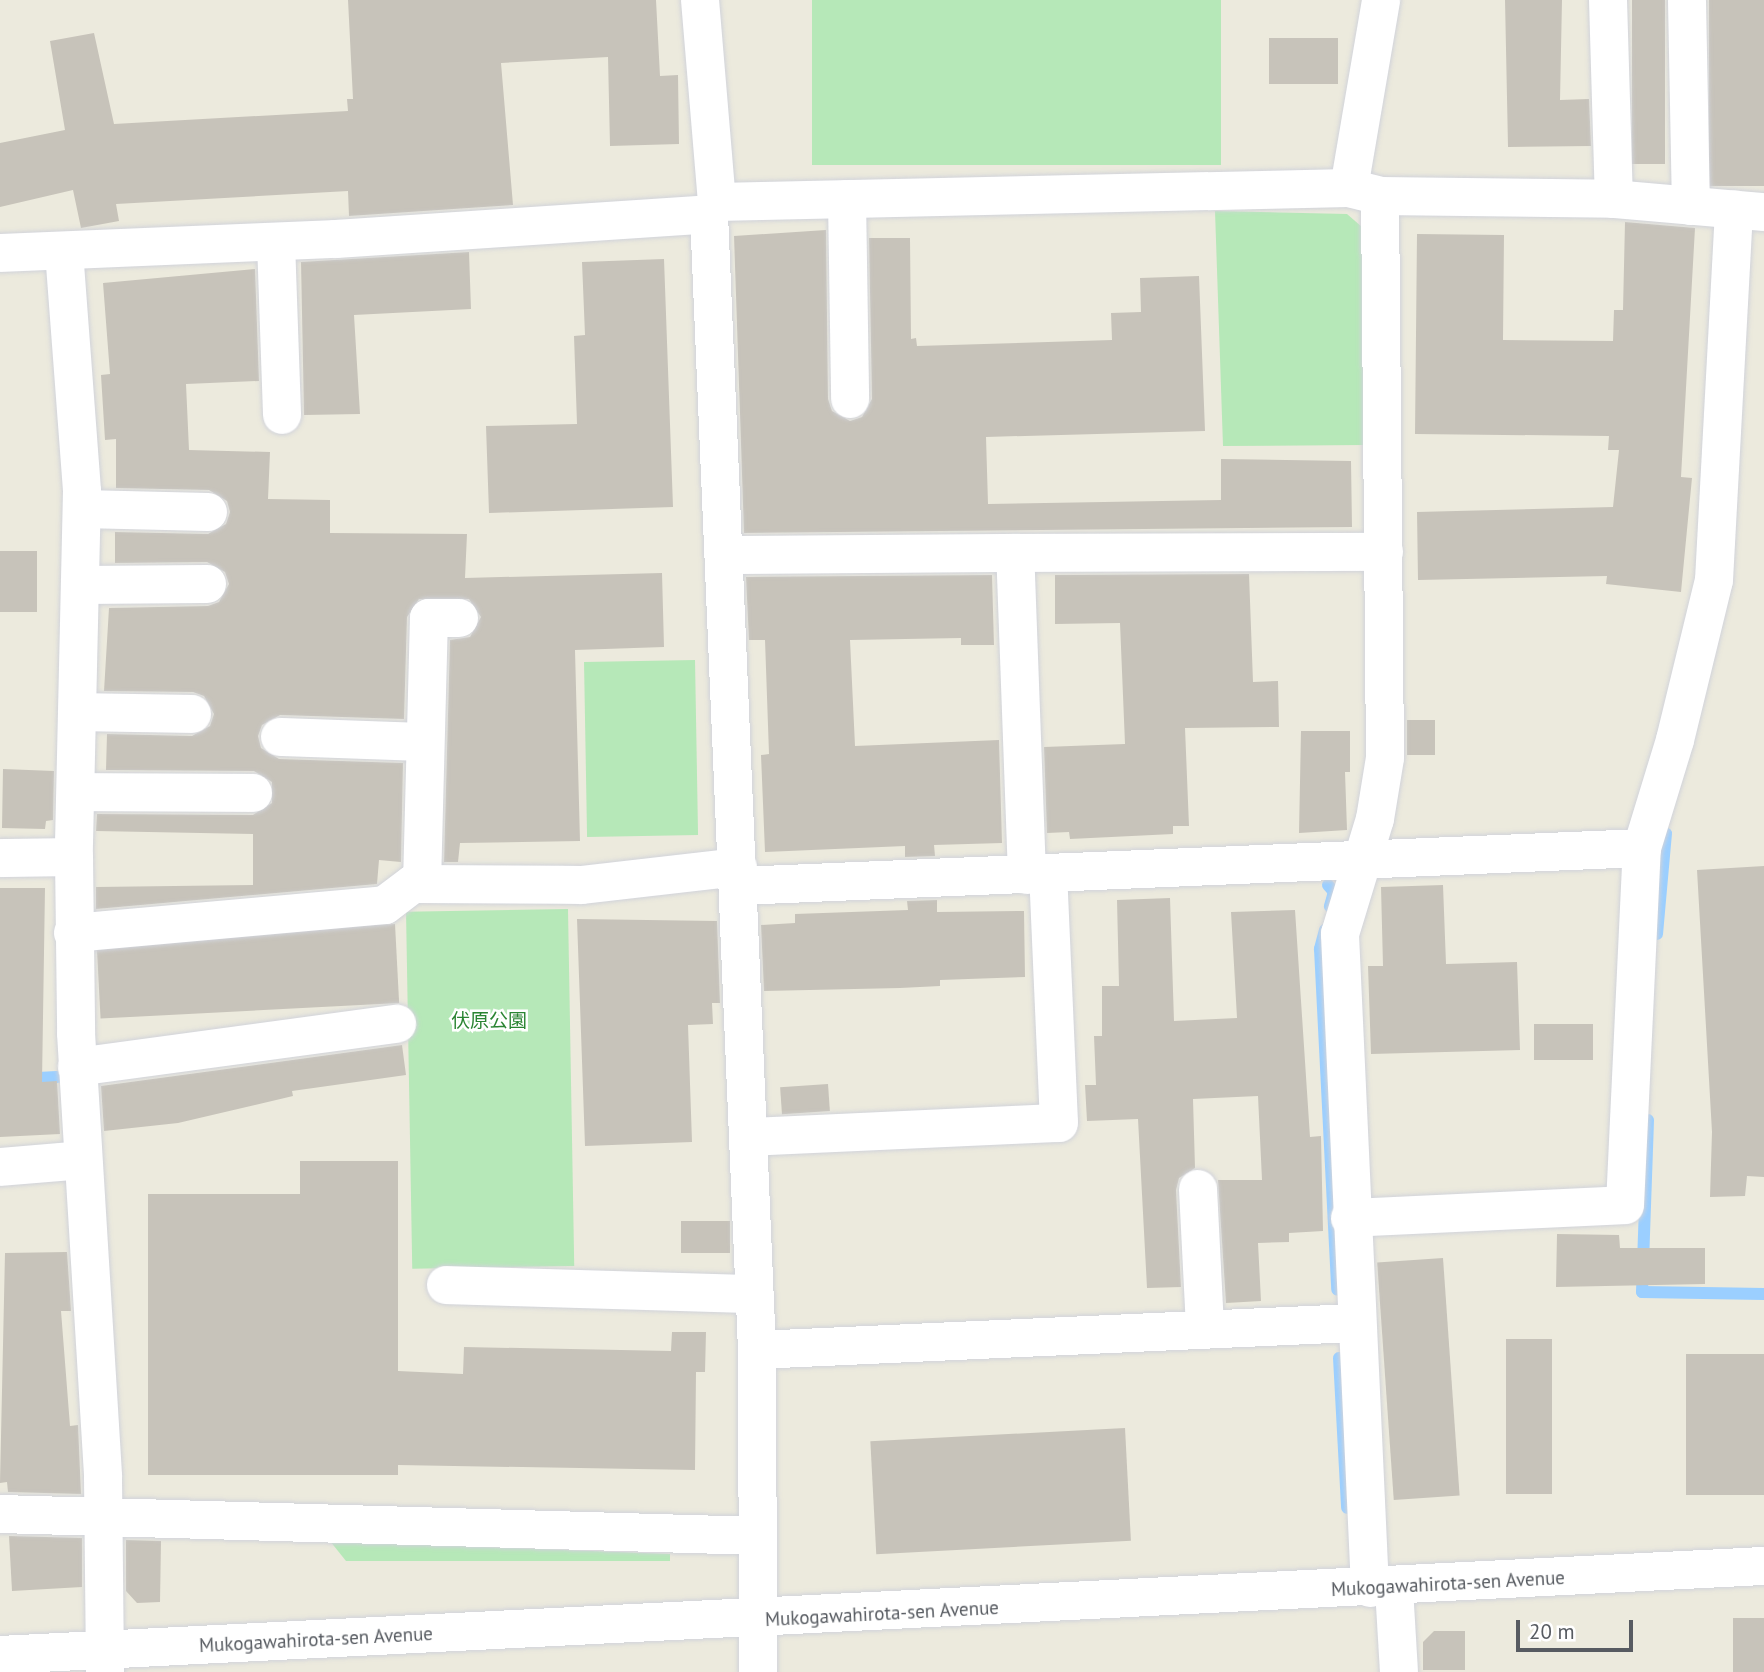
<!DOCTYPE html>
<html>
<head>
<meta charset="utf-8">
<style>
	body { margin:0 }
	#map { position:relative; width:1764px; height:1672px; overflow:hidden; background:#eceadd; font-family:"PT Sans","Noto Sans JP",sans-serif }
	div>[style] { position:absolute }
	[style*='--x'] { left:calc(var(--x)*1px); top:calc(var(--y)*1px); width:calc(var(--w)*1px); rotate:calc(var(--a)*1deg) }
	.green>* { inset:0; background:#b6e8b8; transform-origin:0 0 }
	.stream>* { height:12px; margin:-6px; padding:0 6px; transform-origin:6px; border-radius:6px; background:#9bcfff }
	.building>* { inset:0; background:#c7c3ba; transform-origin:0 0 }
	.roads { filter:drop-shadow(0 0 2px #d1d3da) drop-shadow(0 0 2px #d1d3da) }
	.minor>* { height:38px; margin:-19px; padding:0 19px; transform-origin:19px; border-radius:19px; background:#fff }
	span { translate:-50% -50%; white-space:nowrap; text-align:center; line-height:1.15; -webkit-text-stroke:5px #fff; paint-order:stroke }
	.park-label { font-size:19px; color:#2b8533 }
	.street-label { font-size:19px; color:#575b61 }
	.scale { position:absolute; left:1516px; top:1620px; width:117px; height:32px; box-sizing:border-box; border:4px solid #575b61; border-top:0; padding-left:9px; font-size:21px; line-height:24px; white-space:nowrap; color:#575b61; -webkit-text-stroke:5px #fff; paint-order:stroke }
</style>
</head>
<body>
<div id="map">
	<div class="green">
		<div style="left:812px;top:0;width:409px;height:165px"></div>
		<div style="clip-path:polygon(1215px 211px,1347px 214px,1362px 227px,1365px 445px,1223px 446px)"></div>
		<div style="left:695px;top:660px;width:175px;height:111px;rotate:89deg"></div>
		<div style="left:568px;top:909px;width:357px;height:162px;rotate:89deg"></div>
		<div style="clip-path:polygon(330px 1541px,670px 1554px,670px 1561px,346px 1561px)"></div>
	</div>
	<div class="stream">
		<div style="--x:1328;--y:885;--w:9;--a:49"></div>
		<div style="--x:1334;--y:892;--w:15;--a:106"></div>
		<div style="--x:1325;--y:930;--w:20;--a:105"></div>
		<div style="--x:1320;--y:949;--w:341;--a:87.1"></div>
		<div style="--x:1657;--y:934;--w:101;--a:-84.9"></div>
		<div style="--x:0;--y:1080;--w:57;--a:-3"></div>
		<div style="--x:1648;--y:1120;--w:172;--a:92"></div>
		<div style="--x:1642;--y:1292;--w:122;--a:0.9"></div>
		<div style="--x:1339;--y:1358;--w:150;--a:86.9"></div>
	</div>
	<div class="building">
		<div style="clip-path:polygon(348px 0,656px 0,660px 76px,678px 75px,679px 144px,610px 146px,608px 57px,501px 63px,513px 205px,349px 216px,348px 191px,116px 204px,119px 221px,81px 228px,73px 190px,0 207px,0 143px,65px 130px,50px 41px,94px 33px,114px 124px,348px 111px,347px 99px,353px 99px)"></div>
		<div style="clip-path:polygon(1505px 0,1562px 0,1560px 100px,1589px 99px,1591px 146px,1508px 147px)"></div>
		<div style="left:1632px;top:0;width:33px;height:164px"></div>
		<div style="left:1709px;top:0;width:55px;height:186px"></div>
		<div style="left:1269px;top:38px;width:69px;height:46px"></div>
		<div style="clip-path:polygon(1625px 222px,1695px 228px,1681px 477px,1692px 478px,1681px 592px,1606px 584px,1607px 576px,1418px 580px,1417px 512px,1613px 507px,1619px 450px,1608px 450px,1609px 436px,1415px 434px,1417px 234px,1504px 235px,1503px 340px,1613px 341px,1614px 310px,1623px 310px)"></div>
		<div style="clip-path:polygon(826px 230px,828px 399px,832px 411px,850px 421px,862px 417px,872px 399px,869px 238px,910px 238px,911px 339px,916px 338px,917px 346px,1112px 340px,1111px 313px,1141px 312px,1140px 278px,1199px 276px,1205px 431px,986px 437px,988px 504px,1221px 500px,1221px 459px,1351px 461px,1352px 527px,744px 533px,734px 236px)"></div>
		<div style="clip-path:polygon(469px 252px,471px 309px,354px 315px,360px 414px,304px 415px,301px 262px)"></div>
		<div style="clip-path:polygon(664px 259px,673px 507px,489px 513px,486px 426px,577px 424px,574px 336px,585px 335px,582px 262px)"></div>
		<div style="clip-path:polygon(255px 269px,259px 381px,186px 384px,189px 450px,270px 452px,268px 499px,330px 500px,330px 533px,467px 534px,465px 578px,662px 573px,664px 647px,575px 650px,580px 841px,460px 843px,458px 862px,444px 862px,450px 640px,470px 637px,481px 617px,469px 599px,419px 599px,407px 617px,404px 719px,280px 715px,262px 725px,258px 736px,261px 748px,279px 759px,403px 763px,401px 862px,379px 860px,377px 884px,96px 909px,96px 887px,253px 885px,253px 834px,96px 831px,97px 814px,253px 815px,272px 803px,272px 782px,254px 771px,106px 770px,107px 734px,192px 736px,210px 726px,214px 714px,204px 696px,193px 692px,104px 691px,109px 608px,208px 606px,219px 602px,229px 584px,225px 572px,207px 562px,115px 563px,115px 532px,208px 534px,226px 524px,230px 512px,227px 501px,209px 490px,116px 488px,116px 439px,105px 440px,101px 375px,110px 374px,103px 283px)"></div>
		<div style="left:0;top:551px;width:37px;height:61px"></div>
		<div style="clip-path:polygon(1249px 574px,1253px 682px,1278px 681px,1279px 727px,1185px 728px,1189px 826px,1173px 826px,1173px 834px,1070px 839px,1069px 832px,1047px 833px,1044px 747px,1125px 744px,1120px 623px,1055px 624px,1055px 575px)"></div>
		<div style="clip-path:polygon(992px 575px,994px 645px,961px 645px,961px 638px,850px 640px,855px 746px,999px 740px,1002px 843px,934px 845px,935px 856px,905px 857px,905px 846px,765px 852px,761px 755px,769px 754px,765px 640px,749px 640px,746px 577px)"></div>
		<div style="left:1407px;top:720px;width:28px;height:35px"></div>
		<div style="clip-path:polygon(1301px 731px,1350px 731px,1350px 772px,1345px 772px,1347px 830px,1299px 833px)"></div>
		<div style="clip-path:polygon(3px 769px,54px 771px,53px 820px,46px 821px,45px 829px,2px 828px)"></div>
		<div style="clip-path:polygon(1764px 866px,1764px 1177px,1747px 1176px,1745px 1196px,1710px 1197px,1712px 1132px,1697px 870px)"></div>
		<div style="clip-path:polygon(1443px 885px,1446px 964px,1517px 962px,1520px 1050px,1371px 1054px,1368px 966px,1383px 966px,1381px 887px)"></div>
		<div style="clip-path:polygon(0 888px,45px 888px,42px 1082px,57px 1081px,60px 1134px,0 1137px)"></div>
		<div style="clip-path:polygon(1170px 898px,1174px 1021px,1237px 1018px,1231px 912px,1295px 910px,1310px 1137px,1321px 1136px,1323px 1231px,1289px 1233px,1289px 1242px,1258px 1243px,1261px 1301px,1226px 1303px,1218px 1180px,1262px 1180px,1258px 1096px,1193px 1099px,1195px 1168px,1179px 1178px,1176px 1190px,1181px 1287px,1147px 1288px,1138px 1119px,1087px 1121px,1085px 1085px,1096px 1085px,1094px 1036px,1102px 1036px,1102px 986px,1119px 986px,1117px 900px)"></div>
		<div style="clip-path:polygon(937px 900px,937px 912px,1024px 911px,1025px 977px,940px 980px,940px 986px,900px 988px,764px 991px,761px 925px,795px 923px,795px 914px,908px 910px,907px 901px)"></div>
		<div style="clip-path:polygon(577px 919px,717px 921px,720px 1003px,712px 1003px,713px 1024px,688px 1025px,692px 1142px,585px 1146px)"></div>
		<div style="left:395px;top:924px;width:79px;height:299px;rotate:87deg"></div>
		<div style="left:1534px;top:1024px;width:59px;height:36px"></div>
		<div style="clip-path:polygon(402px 1045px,406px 1075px,292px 1091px,293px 1096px,178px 1123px,104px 1131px,101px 1086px)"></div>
		<div style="left:828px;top:1084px;width:27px;height:48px;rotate:86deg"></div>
		<div style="clip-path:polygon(300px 1161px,398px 1161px,398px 1371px,463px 1374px,464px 1347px,671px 1351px,672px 1332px,706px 1332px,705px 1372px,696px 1372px,695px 1470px,398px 1465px,398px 1475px,148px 1475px,148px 1194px,300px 1194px)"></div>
		<div style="left:730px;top:1221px;width:32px;height:49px;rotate:90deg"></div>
		<div style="clip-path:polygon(1557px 1234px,1619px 1235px,1620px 1248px,1705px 1248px,1705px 1284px,1556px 1287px)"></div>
		<div style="clip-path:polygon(67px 1252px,71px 1311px,61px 1311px,70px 1426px,78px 1425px,81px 1494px,8px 1492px,7px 1482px,0 1483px,5px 1253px)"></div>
		<div style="left:1443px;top:1258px;width:238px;height:66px;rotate:86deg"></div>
		<div style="left:1506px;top:1339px;width:46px;height:155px"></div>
		<div style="left:1764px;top:1354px;width:141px;height:78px;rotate:90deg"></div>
		<div style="left:1125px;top:1428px;width:113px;height:255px;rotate:87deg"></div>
		<div style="clip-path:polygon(9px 1536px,82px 1538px,82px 1587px,12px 1591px)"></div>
		<div style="clip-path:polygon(126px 1540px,161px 1541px,160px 1602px,137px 1603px,126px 1591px)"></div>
		<div style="left:1733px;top:1618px;width:31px;height:54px"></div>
		<div style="clip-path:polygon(1434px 1631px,1465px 1631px,1465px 1670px,1423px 1670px,1423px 1642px)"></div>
	</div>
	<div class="roads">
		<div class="minor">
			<div style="--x:700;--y:0;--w:203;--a:85.2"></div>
			<div style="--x:717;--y:202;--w:14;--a:124"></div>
			<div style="--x:709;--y:214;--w:1137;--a:87.58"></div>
			<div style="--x:757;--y:1350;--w:322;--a:89.8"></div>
			<div style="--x:1608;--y:0;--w:199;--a:88.3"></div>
			<div style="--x:1687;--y:1;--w:205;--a:88.9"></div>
			<div style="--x:1349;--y:188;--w:191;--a:-80.3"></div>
			<div style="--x:847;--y:199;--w:200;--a:89.1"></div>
			<div style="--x:717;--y:202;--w:632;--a:-1.27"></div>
			<div style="--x:1349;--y:188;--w:32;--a:14"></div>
			<div style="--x:1380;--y:196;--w:234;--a:0.7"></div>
			<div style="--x:1614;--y:199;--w:151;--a:5"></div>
			<div style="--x:276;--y:242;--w:173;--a:88"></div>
			<div style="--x:64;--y:251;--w:241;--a:85.7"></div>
			<div style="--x:82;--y:491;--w:366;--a:91.3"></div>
			<div style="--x:74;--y:857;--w:176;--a:89.3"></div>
			<div style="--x:76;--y:1033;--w:445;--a:86.5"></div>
			<div style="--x:103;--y:1477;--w:195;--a:89.4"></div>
			<div style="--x:0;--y:253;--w:336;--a:-2.4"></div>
			<div style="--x:336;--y:239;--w:374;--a:-3.8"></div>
			<div style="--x:82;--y:509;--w:126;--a:1.4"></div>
			<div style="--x:724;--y:555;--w:291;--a:-0.4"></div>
			<div style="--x:82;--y:585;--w:125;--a:-0.5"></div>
			<div style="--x:78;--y:712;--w:114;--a:1"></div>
			<div style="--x:280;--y:737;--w:145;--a:2"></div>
			<div style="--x:76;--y:792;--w:177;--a:0.3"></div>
			<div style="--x:0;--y:858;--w:74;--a:-0.8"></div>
			<div style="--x:1027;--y:875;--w:322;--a:-92.1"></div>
			<div style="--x:1015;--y:553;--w:369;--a:-0.2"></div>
			<div style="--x:422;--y:884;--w:266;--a:-88.5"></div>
			<div style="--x:429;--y:618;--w:30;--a:0"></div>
			<div style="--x:739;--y:886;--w:904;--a:-2.41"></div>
			<div style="--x:73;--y:933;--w:313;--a:-5.1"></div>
			<div style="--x:385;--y:905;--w:35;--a:-37"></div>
			<div style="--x:413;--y:884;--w:169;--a:0.3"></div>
			<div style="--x:582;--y:885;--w:157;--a:-6.6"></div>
			<div style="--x:77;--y:1067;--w:323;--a:-7.7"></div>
			<div style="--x:749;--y:1137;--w:310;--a:-2.6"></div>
			<div style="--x:1059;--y:1123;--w:249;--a:-92.5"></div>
			<div style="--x:0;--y:1167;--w:83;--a:-4.8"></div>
			<div style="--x:1198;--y:1189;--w:140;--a:87.1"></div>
			<div style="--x:1350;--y:1218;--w:275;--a:-2.7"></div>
			<div style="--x:1625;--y:1205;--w:357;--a:-87.3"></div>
			<div style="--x:1642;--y:848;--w:113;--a:-73"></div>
			<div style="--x:1675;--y:740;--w:165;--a:-76.3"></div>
			<div style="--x:1714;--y:580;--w:371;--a:-86.9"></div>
			<div style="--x:446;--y:1285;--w:308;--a:1.7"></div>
			<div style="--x:757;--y:1350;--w:598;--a:-2.59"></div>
			<div style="--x:0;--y:1514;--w:758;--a:1.66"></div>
			<div style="--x:1370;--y:1588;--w:655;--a:-92.63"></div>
			<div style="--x:1340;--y:934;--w:120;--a:-73.1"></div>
			<div style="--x:1375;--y:819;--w:62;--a:-80.7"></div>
			<div style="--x:1385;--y:758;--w:562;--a:-90.51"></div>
			<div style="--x:1394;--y:1588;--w:84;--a:86.6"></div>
			<div style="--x:0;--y:1655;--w:1766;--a:-2.89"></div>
		</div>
	</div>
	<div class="park-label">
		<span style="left:489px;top:1021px">伏原公園</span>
	</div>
	<div class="street-label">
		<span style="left:1448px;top:1584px;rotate:-3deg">Mukogawahirota-sen Avenue</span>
		<span style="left:882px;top:1614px;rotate:-3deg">Mukogawahirota-sen Avenue</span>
		<span style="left:316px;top:1640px;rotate:-3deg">Mukogawahirota-sen Avenue</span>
	</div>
	<div class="scale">20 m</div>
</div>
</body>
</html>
